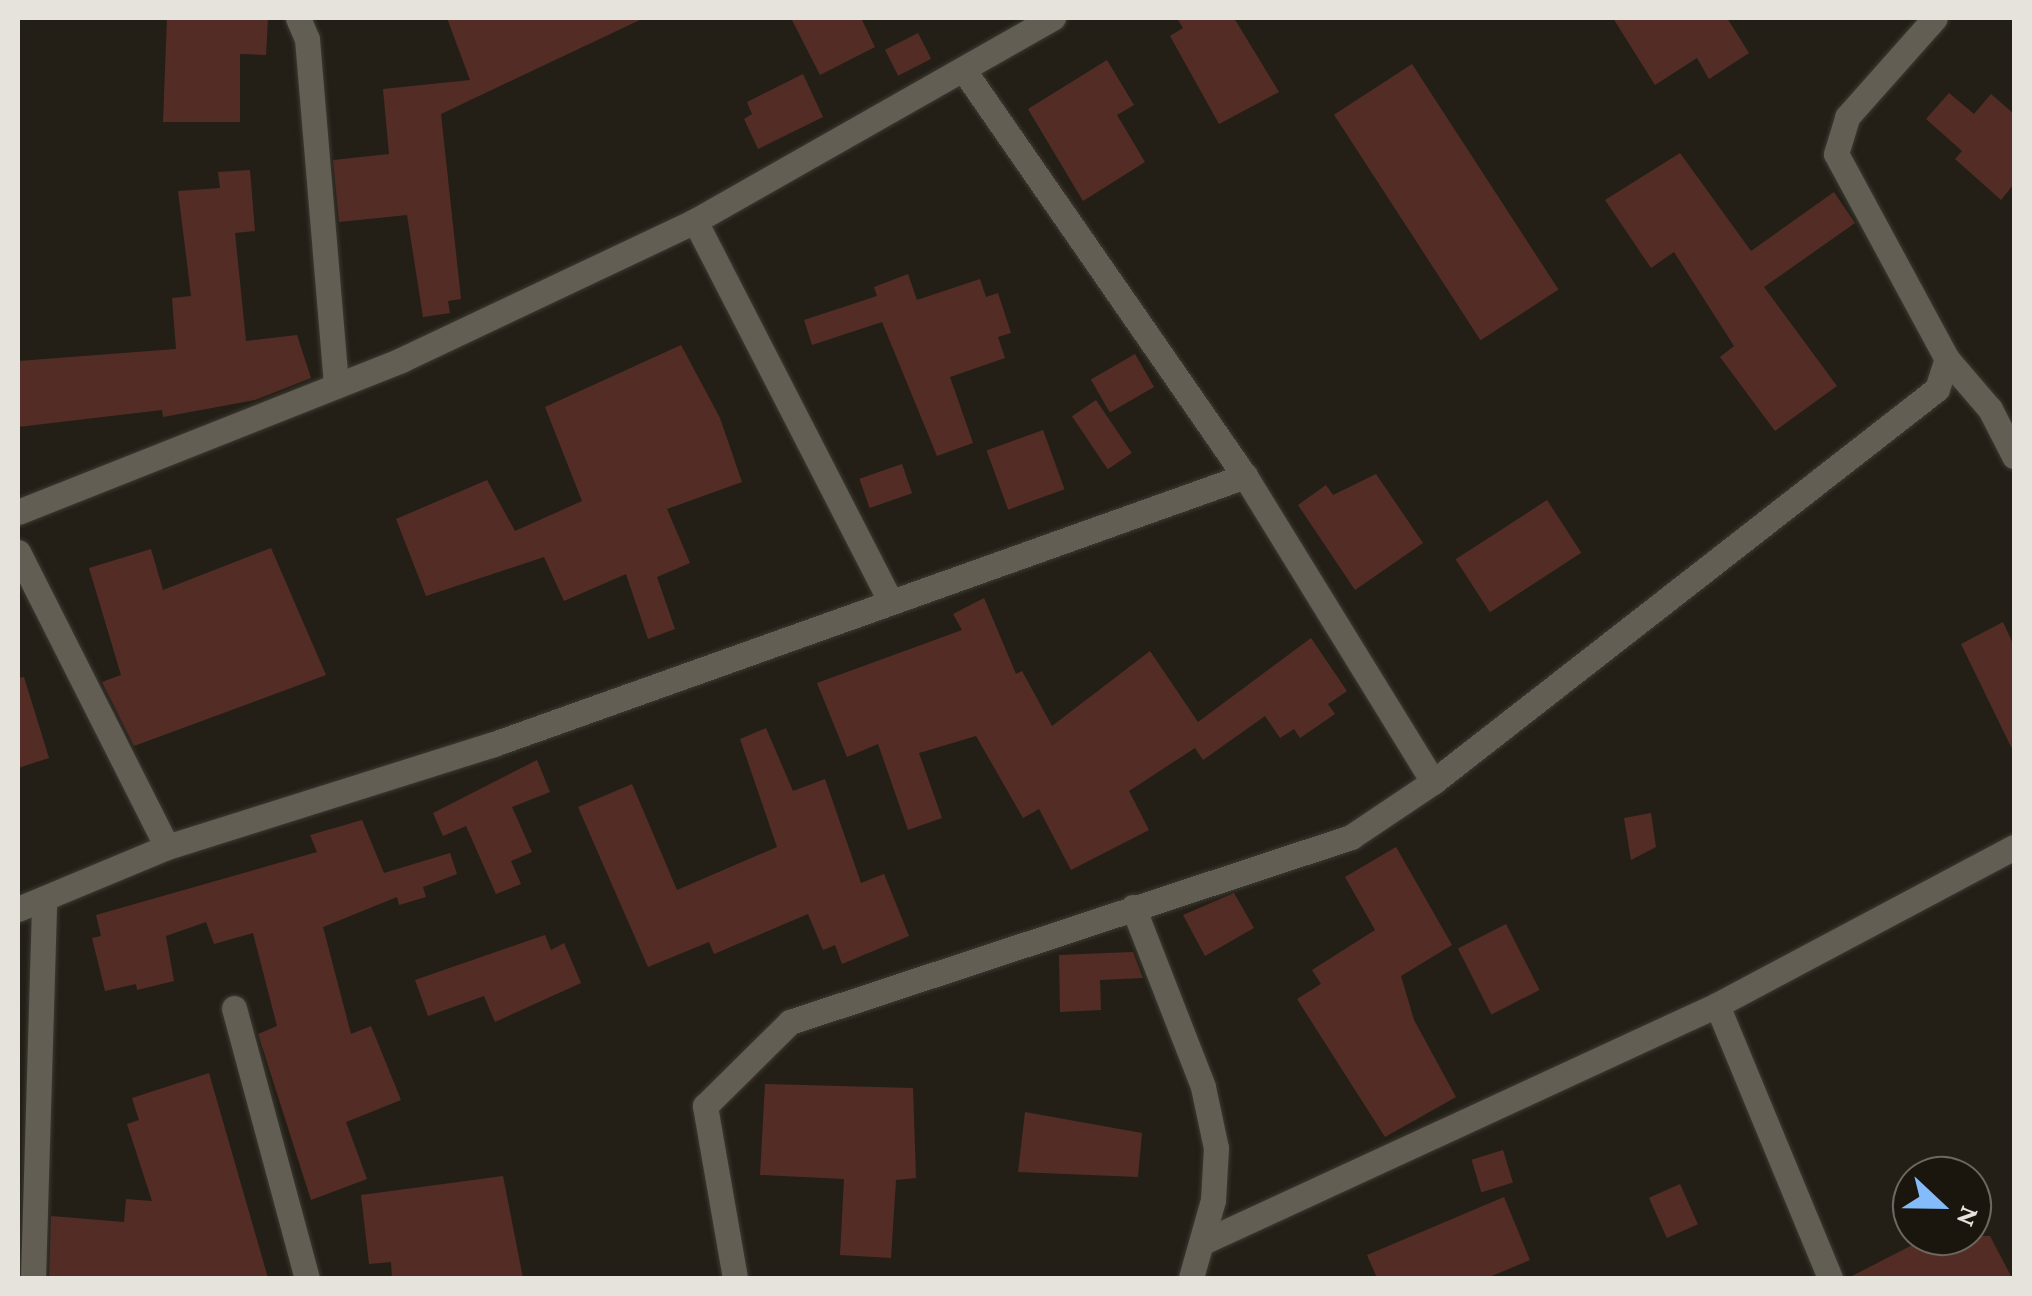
<!DOCTYPE html>
<html>
<head>
<meta charset="utf-8">
<style>
	body { margin:0 }
	#map { position:relative; width:2032px; height:1296px; overflow:hidden; background:#231f16; font-family:"Crimson Pro",serif }
	div>[style] { position:absolute }
	[style*='--x'] { left:calc(var(--x)*1px); top:calc(var(--y)*1px); width:calc(var(--w)*1px); rotate:calc(var(--a)*1deg) }
	.building>* { inset:0; background:#532d25; transform-origin:0 0 }
	.roads { filter:drop-shadow(0 0 2px #3c3933) drop-shadow(0 0 2px #3c3933) }
	.street>* { height:25px; margin:-12.5px; padding:0 12.5px; transform-origin:12.5px; border-radius:12.5px; background:#625e53 }
	span { translate:-50% -50%; white-space:nowrap; text-align:center; line-height:1.15; -webkit-text-stroke:8px #1a160d; paint-order:stroke }
	.frame { position:absolute; inset:0; border:20px solid #e5e3dc; pointer-events:none }
	.north { position:absolute; left:1892px; top:1156px; width:100px; height:100px; box-sizing:border-box; background:#1a160d; border:2px solid #6b6860; border-radius:50%; rotate:112deg; font-size:28px; font-weight:700; line-height:40px; text-align:center; color:#e5e3dc }
	.north::after { content:''; display:block; margin:auto; width:35px; height:45px; background:#84bcfb; clip-path:polygon(50% 0,100% 100%,50% 72%,0 100%) }
</style>
</head>
<body>
<div id="map">
	<div class="building">
		<div style="clip-path:polygon(167px 18px,268px 18px,266px 55px,240px 54px,240px 122px,163px 122px)"></div>
		<div style="clip-path:polygon(447px 18px,644px 18px,441px 114px,461px 299px,448px 301px,450px 313px,423px 317px,407px 215px,339px 222px,333px 160px,389px 154px,383px 89px,470px 80px)"></div>
		<div style="clip-path:polygon(791px 18px,861px 18px,875px 47px,820px 75px)"></div>
		<div style="clip-path:polygon(1177px 18px,1234px 18px,1279px 92px,1219px 124px,1170px 36px,1183px 28px)"></div>
		<div style="clip-path:polygon(1613px 18px,1727px 18px,1749px 53px,1709px 79px,1697px 58px,1655px 85px)"></div>
		<div style="left:918px;top:33px;width:29px;height:37px;rotate:63deg"></div>
		<div style="clip-path:polygon(1107px 60px,1134px 105px,1117px 115px,1145px 162px,1083px 201px,1028px 109px)"></div>
		<div style="left:1412px;top:64px;width:269px;height:93px;rotate:57deg"></div>
		<div style="clip-path:polygon(803px 74px,823px 117px,758px 149px,744px 119px,752px 114px,747px 102px)"></div>
		<div style="clip-path:polygon(1949px 93px,1974px 114px,1991px 94px,2014px 114px,2014px 184px,2001px 200px,1955px 159px,1962px 151px,1926px 119px)"></div>
		<div style="clip-path:polygon(1680px 153px,1751px 251px,1834px 192px,1855px 223px,1764px 287px,1837px 386px,1775px 431px,1720px 357px,1734px 346px,1674px 252px,1651px 268px,1605px 200px)"></div>
		<div style="clip-path:polygon(250px 170px,255px 231px,235px 233px,246px 341px,297px 335px,311px 378px,255px 400px,163px 417px,162px 410px,18px 427px,18px 361px,176px 349px,172px 298px,191px 296px,178px 191px,220px 188px,218px 172px)"></div>
		<div style="clip-path:polygon(908px 274px,917px 300px,980px 279px,986px 297px,998px 293px,1011px 333px,998px 337px,1005px 358px,950px 377px,973px 443px,937px 456px,882px 322px,812px 345px,804px 320px,877px 296px,874px 287px)"></div>
		<div style="clip-path:polygon(681px 345px,720px 418px,742px 482px,667px 509px,690px 563px,657px 577px,675px 629px,648px 639px,626px 574px,564px 601px,544px 557px,426px 596px,396px 519px,487px 480px,515px 531px,582px 501px,545px 407px)"></div>
		<div style="left:1135px;top:354px;width:38px;height:51px;rotate:60deg"></div>
		<div style="left:1096px;top:400px;width:64px;height:29px;rotate:56deg"></div>
		<div style="left:1043px;top:430px;width:63px;height:60px;rotate:70deg"></div>
		<div style="left:902px;top:464px;width:31px;height:45px;rotate:71deg"></div>
		<div style="clip-path:polygon(1376px 474px,1423px 543px,1355px 590px,1298px 505px,1326px 485px,1333px 495px)"></div>
		<div style="left:1547px;top:500px;width:63px;height:109px;rotate:57deg"></div>
		<div style="clip-path:polygon(271px 548px,326px 675px,134px 746px,102px 682px,121px 675px,89px 568px,151px 549px,163px 590px)"></div>
		<div style="clip-path:polygon(984px 598px,1016px 674px,1022px 671px,1052px 726px,1150px 651px,1198px 722px,1311px 638px,1347px 691px,1328px 704px,1335px 714px,1300px 738px,1294px 729px,1280px 738px,1265px 716px,1203px 760px,1195px 748px,1129px 791px,1149px 830px,1071px 870px,1039px 809px,1023px 818px,976px 736px,919px 753px,942px 818px,908px 830px,878px 744px,847px 757px,817px 683px,962px 630px,953px 614px)"></div>
		<div style="clip-path:polygon(2003px 622px,2014px 646px,2014px 753px,1961px 644px)"></div>
		<div style="clip-path:polygon(24px 677px,49px 758px,18px 768px,18px 678px)"></div>
		<div style="clip-path:polygon(766px 728px,793px 791px,825px 779px,861px 883px,884px 874px,909px 936px,842px 964px,835px 945px,823px 950px,808px 914px,714px 954px,709px 942px,648px 967px,578px 807px,632px 784px,677px 890px,777px 847px,740px 739px)"></div>
		<div style="clip-path:polygon(537px 760px,550px 792px,512px 807px,532px 852px,511px 861px,521px 884px,496px 894px,466px 826px,443px 836px,433px 813px)"></div>
		<div style="clip-path:polygon(1651px 813px,1656px 847px,1631px 860px,1624px 818px)"></div>
		<div style="clip-path:polygon(362px 820px,384px 873px,450px 853px,457px 874px,423px 887px,426px 897px,399px 905px,397px 897px,323px 927px,351px 1034px,371px 1026px,401px 1100px,346px 1122px,367px 1179px,311px 1200px,258px 1034px,277px 1026px,253px 933px,214px 944px,206px 922px,166px 936px,174px 981px,137px 990px,136px 984px,105px 991px,92px 938px,101px 936px,96px 915px,317px 852px,310px 835px)"></div>
		<div style="clip-path:polygon(1396px 847px,1452px 945px,1401px 976px,1414px 1020px,1456px 1097px,1385px 1137px,1297px 999px,1321px 984px,1312px 970px,1375px 930px,1345px 877px)"></div>
		<div style="clip-path:polygon(1234px 893px,1254px 928px,1205px 956px,1183px 915px)"></div>
		<div style="left:1506px;top:924px;width:74px;height:54px;rotate:63deg"></div>
		<div style="clip-path:polygon(545px 935px,551px 950px,564px 943px,581px 983px,495px 1022px,484px 996px,428px 1016px,415px 980px)"></div>
		<div style="clip-path:polygon(1133px 952px,1143px 978px,1100px 980px,1101px 1010px,1060px 1012px,1059px 955px)"></div>
		<div style="clip-path:polygon(209px 1073px,268px 1278px,49px 1278px,51px 1216px,124px 1222px,126px 1199px,152px 1201px,127px 1124px,139px 1120px,132px 1098px)"></div>
		<div style="clip-path:polygon(765px 1084px,913px 1088px,916px 1178px,896px 1180px,891px 1258px,840px 1255px,844px 1179px,760px 1175px)"></div>
		<div style="clip-path:polygon(1025px 1112px,1142px 1133px,1138px 1177px,1018px 1172px)"></div>
		<div style="left:1503px;top:1150px;width:34px;height:33px;rotate:73deg"></div>
		<div style="clip-path:polygon(503px 1176px,523px 1278px,392px 1278px,391px 1262px,369px 1264px,361px 1195px)"></div>
		<div style="left:1680px;top:1184px;width:44px;height:34px;rotate:66deg"></div>
		<div style="clip-path:polygon(1504px 1197px,1530px 1260px,1487px 1278px,1377px 1278px,1367px 1255px)"></div>
		<div style="clip-path:polygon(1930px 1236px,1990px 1236px,2012px 1278px,1848px 1278px)"></div>
	</div>
	<div class="roads">
		<div class="street">
			<div style="--x:298;--y:18;--w:23;--a:67"></div>
			<div style="--x:307;--y:39;--w:348;--a:85.2"></div>
			<div style="--x:965;--y:72;--w:492;--a:55.3"></div>
			<div style="--x:1245;--y:476;--w:359;--a:58.4"></div>
			<div style="--x:695;--y:221;--w:425;--a:62.8"></div>
			<div style="--x:1947;--y:359;--w:66;--a:49.3"></div>
			<div style="--x:1990;--y:409;--w:53;--a:62.9"></div>
			<div style="--x:18;--y:512;--w:412;--a:-21.6"></div>
			<div style="--x:401;--y:360;--w:325;--a:-25.3"></div>
			<div style="--x:695;--y:221;--w:412;--a:-29.6"></div>
			<div style="--x:18;--y:552;--w:330;--a:63.2"></div>
			<div style="--x:1133;--y:907;--w:193;--a:68.7"></div>
			<div style="--x:1203;--y:1087;--w:62;--a:78"></div>
			<div style="--x:1216;--y:1148;--w:52;--a:93.3"></div>
			<div style="--x:1213;--y:1200;--w:81;--a:105.8"></div>
			<div style="--x:18;--y:909;--w:161;--a:-22.6"></div>
			<div style="--x:167;--y:847;--w:340;--a:-17.5"></div>
			<div style="--x:491;--y:745;--w:801;--a:-19.63"></div>
			<div style="--x:1717;--y:1005;--w:336;--a:-28"></div>
			<div style="--x:234;--y:1008;--w:280;--a:74.9"></div>
			<div style="--x:1201;--y:1243;--w:568;--a:-24.76"></div>
			<div style="--x:1717;--y:1005;--w:295;--a:67.5"></div>
			<div style="--x:33;--y:1278;--w:374;--a:-88.3"></div>
			<div style="--x:735;--y:1278;--w:175;--a:-99.9"></div>
			<div style="--x:705;--y:1106;--w:120;--a:-44.7"></div>
			<div style="--x:790;--y:1022;--w:591;--a:-18.25"></div>
			<div style="--x:1351;--y:837;--w:99;--a:-33.9"></div>
			<div style="--x:1433;--y:782;--w:639;--a:-37.95"></div>
			<div style="--x:1937;--y:389;--w:32;--a:-72"></div>
			<div style="--x:1947;--y:359;--w:233;--a:-118.4"></div>
			<div style="--x:1836;--y:154;--w:39;--a:-73"></div>
			<div style="--x:1847;--y:117;--w:132;--a:-48.4"></div>
		</div>
	</div>
	<div class="frame"></div>
	<div class="north">N</div>
</div>
</body>
</html>
